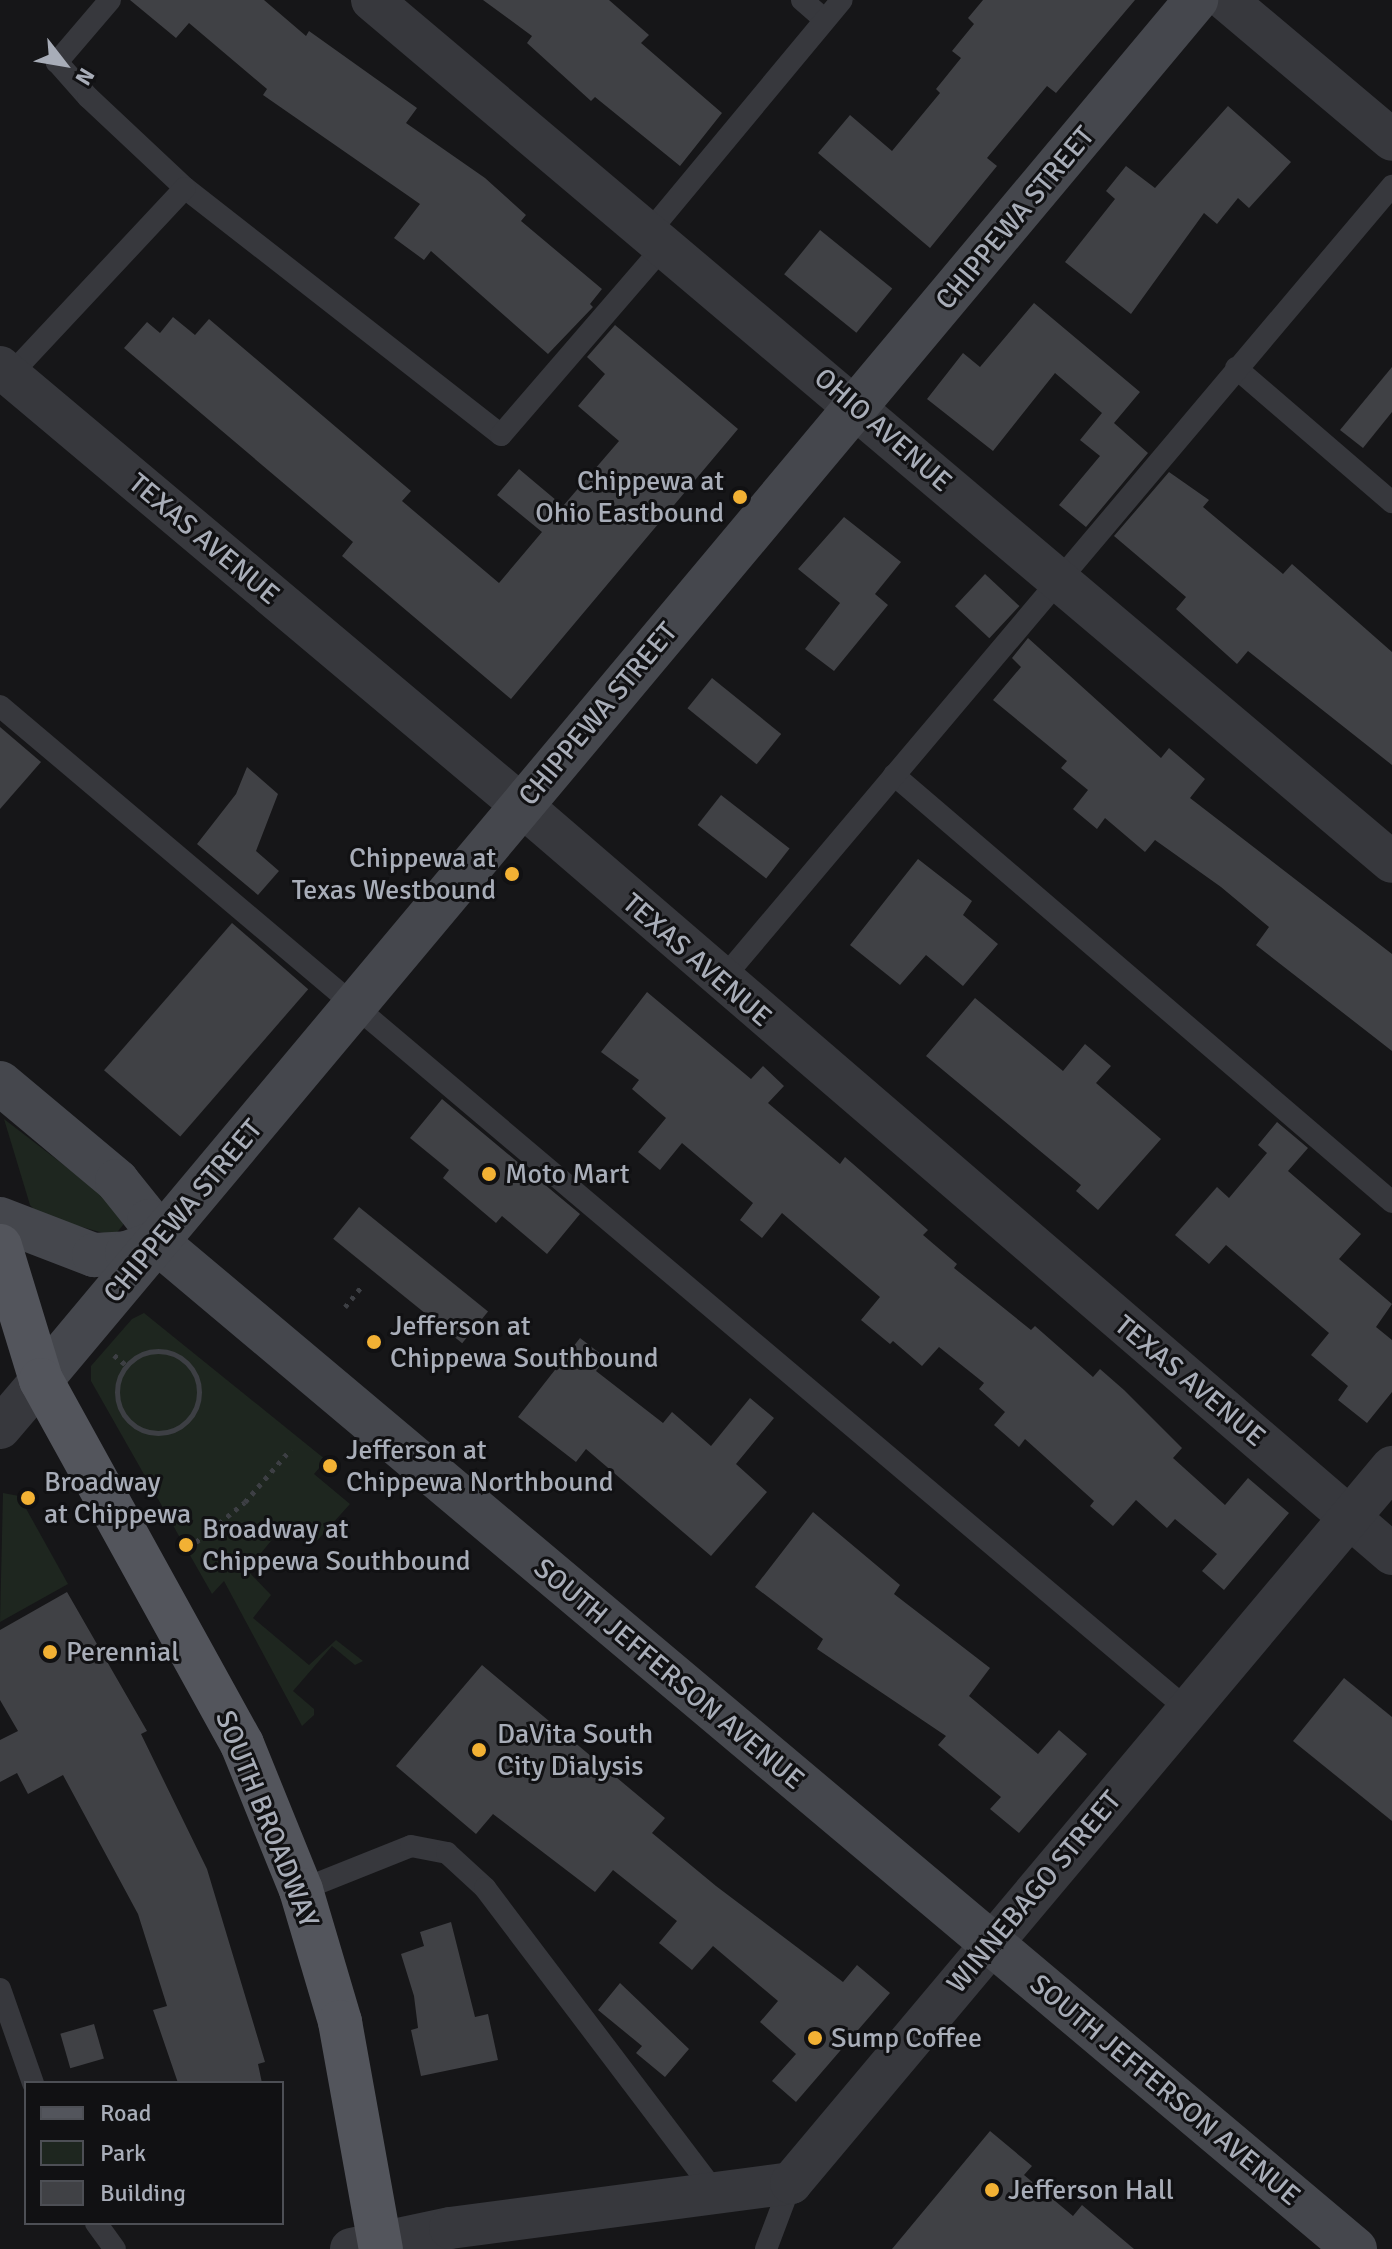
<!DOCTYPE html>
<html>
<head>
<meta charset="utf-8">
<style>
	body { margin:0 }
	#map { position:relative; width:1392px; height:2249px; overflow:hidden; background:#161618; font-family:Signika,sans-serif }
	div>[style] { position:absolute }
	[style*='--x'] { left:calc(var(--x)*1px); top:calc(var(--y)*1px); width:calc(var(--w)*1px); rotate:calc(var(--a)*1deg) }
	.green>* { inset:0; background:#1e261f }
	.building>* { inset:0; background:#404145; transform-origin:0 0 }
	.path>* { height:5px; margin-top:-2.5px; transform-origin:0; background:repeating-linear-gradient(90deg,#3d3f44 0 4px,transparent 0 10px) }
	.path>.ring { margin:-2.5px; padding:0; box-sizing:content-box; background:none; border:5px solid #3d3f44; border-radius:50% }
	.service>* { height:22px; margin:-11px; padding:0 11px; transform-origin:11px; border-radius:11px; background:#37383d }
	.minor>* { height:42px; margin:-21px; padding:0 21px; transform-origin:21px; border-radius:21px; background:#37383d }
	.secondary>* { height:44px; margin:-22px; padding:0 22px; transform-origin:22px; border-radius:22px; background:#45474d }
	.primary>* { height:44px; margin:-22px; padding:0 22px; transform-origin:22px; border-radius:22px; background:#53555c }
	.dots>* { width:22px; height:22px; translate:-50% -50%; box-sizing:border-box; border:4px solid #111113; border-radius:50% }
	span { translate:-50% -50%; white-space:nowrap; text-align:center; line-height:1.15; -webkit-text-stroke:6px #111113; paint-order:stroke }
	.street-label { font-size:28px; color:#a8adb8 }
	.poi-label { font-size:28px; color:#a8adb8 }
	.right { translate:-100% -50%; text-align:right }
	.left { translate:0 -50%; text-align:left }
	.legend { position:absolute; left:24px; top:2081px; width:260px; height:144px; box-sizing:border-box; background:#111113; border:2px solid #4d4f55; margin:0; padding:10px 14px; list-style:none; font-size:24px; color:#a8adb8 }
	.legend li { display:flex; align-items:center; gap:16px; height:40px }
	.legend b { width:40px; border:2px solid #4d4f55 }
	.north { position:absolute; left:24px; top:24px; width:80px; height:80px; -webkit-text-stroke:6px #111113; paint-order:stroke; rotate:121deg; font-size:22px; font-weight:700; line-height:32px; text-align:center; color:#a8adb8 }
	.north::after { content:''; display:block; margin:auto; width:28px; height:36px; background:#a8adb8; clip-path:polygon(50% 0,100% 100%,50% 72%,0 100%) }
</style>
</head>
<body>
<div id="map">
	<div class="green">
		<div style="clip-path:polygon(4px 1119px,125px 1212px,123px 1225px,114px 1236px,39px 1215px,30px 1205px)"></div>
		<div style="clip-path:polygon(144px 1313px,326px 1460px,314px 1474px,350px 1504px,314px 1544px,285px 1524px,247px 1570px,271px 1595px,253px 1618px,309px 1665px,336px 1640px,363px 1661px,355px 1665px,332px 1646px,293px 1691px,314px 1709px,314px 1715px,302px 1726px,224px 1581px,212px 1594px,91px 1381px,91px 1366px,132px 1319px)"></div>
		<div style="clip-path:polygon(3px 1493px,19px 1496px,68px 1584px,0 1622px)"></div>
	</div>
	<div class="building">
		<div style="clip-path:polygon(130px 0,264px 0,306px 36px,309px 31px,417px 108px,406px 123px,485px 178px,526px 215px,521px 221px,602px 289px,590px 304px,593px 307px,548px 354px,431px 251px,424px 260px,394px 238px,420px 204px,263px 95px,267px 89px,189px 23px,176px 38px)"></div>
		<div style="clip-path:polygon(483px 0,609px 0,649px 35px,641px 43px,722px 113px,680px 166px,595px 97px,591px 101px,527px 43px,532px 36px)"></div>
		<div style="clip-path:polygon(983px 0,1135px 0,1056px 93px,1047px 86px,987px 158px,997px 166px,930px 248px,818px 153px,850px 115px,892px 151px,940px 93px,936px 89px,961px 58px,952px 51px,974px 24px,968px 18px)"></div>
		<div style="clip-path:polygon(1228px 106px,1291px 162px,1249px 208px,1238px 198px,1217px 224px,1204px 213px,1131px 314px,1065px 262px,1115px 199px,1106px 191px,1126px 166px,1155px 188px)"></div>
		<div style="left:820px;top:230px;width:93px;height:57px;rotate:39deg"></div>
		<div style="clip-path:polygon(1034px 303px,1140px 392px,1114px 423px,1148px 453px,1086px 527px,1059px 505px,1100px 456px,1080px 440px,1102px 413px,1055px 373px,993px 451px,927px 399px,963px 353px,980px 367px)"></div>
		<div style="clip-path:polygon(173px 317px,195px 335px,209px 319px,411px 491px,402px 501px,499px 583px,542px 532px,497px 495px,519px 469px,563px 506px,619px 441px,578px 406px,605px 374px,587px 357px,615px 325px,738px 429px,511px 699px,342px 556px,353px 542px,124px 348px,147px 322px,160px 333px)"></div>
		<div style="clip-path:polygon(1392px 367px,1392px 412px,1363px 448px,1340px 430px)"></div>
		<div style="clip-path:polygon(1169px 472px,1209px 500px,1203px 507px,1283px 574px,1292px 564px,1392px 652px,1392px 765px,1248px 651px,1237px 664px,1176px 609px,1186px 597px,1114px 536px)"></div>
		<div style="clip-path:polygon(844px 517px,901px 562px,875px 594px,888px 605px,834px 671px,805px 649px,840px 603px,798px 569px)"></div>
		<div style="left:985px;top:574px;width:47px;height:44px;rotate:43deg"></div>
		<div style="clip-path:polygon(1028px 638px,1161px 758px,1169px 748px,1205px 779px,1190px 798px,1392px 954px,1392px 1051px,1256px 945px,1269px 927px,1221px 887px,1155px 840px,1145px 852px,1105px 818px,1097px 829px,1073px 809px,1088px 790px,1061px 768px,1067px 761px,993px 700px,1021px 667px,1012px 658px)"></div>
		<div style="left:712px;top:678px;width:89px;height:39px;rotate:39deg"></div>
		<div style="clip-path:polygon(0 727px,41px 762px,0 809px)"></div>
		<div style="clip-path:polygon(247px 767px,278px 794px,256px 851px,279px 871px,258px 895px,197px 844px,236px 794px)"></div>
		<div style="left:721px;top:795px;width:87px;height:38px;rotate:38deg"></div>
		<div style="clip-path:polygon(918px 859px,972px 901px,963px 915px,998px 944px,963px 986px,926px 955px,900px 985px,850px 945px)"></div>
		<div style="left:232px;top:923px;width:101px;height:195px;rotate:41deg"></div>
		<div style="clip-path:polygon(647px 992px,751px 1079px,763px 1066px,784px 1086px,768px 1103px,840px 1164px,845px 1157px,868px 1177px,928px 1230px,923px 1235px,957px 1264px,954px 1268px,1031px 1330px,1035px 1326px,1093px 1377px,1100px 1369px,1124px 1390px,1182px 1448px,1173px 1458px,1225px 1505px,1248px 1478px,1289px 1513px,1224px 1590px,1202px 1571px,1217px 1554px,1175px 1519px,1167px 1528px,1136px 1500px,1113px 1526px,1090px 1506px,1094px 1501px,1025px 1439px,1019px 1447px,994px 1425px,1005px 1412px,979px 1389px,984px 1383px,939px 1347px,922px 1366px,893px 1341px,890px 1344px,861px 1320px,880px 1297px,782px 1213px,762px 1238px,740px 1220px,753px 1203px,682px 1143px,660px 1170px,638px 1152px,666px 1118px,632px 1089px,639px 1080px,601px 1052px)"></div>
		<div style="clip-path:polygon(975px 998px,1063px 1071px,1085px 1044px,1111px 1066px,1096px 1083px,1161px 1139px,1098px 1210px,1076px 1191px,1081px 1185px,926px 1056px)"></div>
		<div style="clip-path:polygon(442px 1099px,580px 1214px,547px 1254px,502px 1216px,496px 1223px,443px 1178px,449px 1170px,410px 1138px)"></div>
		<div style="clip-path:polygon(1277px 1122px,1308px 1148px,1288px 1171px,1361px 1234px,1339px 1259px,1392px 1304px,1376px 1327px,1392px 1340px,1392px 1392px,1367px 1423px,1338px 1400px,1348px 1386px,1311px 1355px,1329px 1333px,1226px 1245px,1209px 1264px,1175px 1235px,1217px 1187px,1229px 1198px,1267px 1153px,1258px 1145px)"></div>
		<div style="left:359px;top:1207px;width:166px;height:41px;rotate:39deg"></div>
		<div style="clip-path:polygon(580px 1338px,606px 1358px,596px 1371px,663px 1423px,672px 1412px,711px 1446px,750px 1398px,774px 1418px,736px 1464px,767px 1492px,711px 1556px,586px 1449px,576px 1462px,518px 1417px)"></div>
		<div style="clip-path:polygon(813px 1512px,900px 1585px,894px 1594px,990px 1668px,969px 1696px,1038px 1754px,1059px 1730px,1087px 1754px,1019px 1833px,990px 1809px,1001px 1797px,938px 1745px,946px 1736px,817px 1649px,823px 1639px,755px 1587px)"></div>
		<div style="clip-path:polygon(67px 1592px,147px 1731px,141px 1734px,207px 1869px,265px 2062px,258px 2064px,262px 2083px,178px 2083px,153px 2010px,167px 2006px,138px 1914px,63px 1775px,28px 1794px,17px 1773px,0 1782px,0 1740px,18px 1731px,0 1700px,0 1630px)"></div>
		<div style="clip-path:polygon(482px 1665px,665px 1818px,652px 1833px,716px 1886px,843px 1982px,857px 1965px,890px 1993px,796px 2102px,772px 2081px,796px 2054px,760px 2022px,778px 2001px,713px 1946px,692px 1970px,659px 1943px,677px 1921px,613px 1870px,595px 1892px,493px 1814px,476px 1834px,396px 1766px)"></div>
		<div style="clip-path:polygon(1344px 1678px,1392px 1717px,1392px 1821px,1293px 1741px)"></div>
		<div style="clip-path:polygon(451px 1922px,475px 2017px,488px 2014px,498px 2060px,421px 2076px,411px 2030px,418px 2028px,414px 1996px,401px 1954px,424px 1946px,420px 1932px)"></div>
		<div style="clip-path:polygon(620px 1983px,689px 2049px,665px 2077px,636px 2053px,642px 2046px,598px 2010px)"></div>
		<div style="left:94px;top:2024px;width:36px;height:35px;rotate:74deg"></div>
		<div style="clip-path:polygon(990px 2131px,1032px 2166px,1024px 2175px,1073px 2216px,1082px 2205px,1134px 2249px,892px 2249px)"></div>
	</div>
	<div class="path">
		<div style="--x:345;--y:1307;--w:28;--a:-51"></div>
		<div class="ring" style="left:117px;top:1351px;width:77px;height:77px"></div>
		<div style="--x:114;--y:1355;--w:17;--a:40"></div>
		<div style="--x:196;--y:1542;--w:63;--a:-39.2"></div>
		<div style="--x:245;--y:1502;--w:70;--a:-49"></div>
	</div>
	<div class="service">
		<div style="--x:110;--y:0;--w:82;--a:130.5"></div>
		<div style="--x:57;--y:62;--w:47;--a:48.5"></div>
		<div style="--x:88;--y:97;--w:133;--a:43.2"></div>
		<div style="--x:185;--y:188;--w:401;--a:38"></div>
		<div style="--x:501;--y:435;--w:251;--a:-49.2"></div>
		<div style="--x:802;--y:0;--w:30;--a:41"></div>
		<div style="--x:650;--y:231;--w:300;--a:-50.3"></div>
		<div style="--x:1236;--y:368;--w:206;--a:40.7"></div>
		<div style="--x:10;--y:375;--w:256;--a:-46.9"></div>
		<div style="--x:0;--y:706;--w:1555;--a:40.2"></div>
		<div style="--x:894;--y:775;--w:656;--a:40.61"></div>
		<div style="--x:720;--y:982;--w:1042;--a:-49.83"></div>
		<div style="--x:301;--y:1890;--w:118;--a:-21.8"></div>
		<div style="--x:411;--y:1846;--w:37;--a:11"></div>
		<div style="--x:447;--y:1853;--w:52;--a:42.6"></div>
		<div style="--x:485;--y:1888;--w:383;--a:52.9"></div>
		<div style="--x:0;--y:1989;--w:100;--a:70.7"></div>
		<div style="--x:96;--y:2223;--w:32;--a:54"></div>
		<div style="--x:766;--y:2249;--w:71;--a:-69.3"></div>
	</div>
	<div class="minor">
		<div style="--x:372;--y:0;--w:1335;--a:40.2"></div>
		<div style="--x:1226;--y:0;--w:217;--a:40.1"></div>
		<div style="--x:0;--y:367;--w:681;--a:40.05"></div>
		<div style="--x:521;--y:805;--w:1149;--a:40.69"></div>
		<div style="--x:0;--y:1428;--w:63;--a:-49.5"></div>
		<div style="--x:351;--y:2249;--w:101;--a:-12"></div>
		<div style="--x:450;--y:2228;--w:344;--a:-7.5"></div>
		<div style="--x:791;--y:2183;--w:935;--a:-49.99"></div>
	</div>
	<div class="secondary">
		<div style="--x:0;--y:1083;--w:153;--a:39.9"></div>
		<div style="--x:117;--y:1181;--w:51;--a:51.3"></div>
		<div style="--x:149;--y:1221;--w:22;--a:69"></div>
		<div style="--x:157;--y:1242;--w:1565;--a:40.05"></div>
		<div style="--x:0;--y:1219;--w:101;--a:21"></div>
		<div style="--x:94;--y:1255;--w:33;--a:-3"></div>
		<div style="--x:127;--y:1253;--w:32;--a:-20"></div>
		<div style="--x:41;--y:1380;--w:1800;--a:-50.07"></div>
	</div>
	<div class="primary">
		<div style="--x:0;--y:1246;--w:140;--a:73"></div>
		<div style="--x:41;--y:1380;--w:416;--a:61.1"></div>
		<div style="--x:242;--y:1744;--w:157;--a:68"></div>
		<div style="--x:301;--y:1890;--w:138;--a:73.5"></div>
		<div style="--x:340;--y:2022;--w:231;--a:79.8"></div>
	</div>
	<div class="dots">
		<div style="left:740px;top:497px;background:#f2b134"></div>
		<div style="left:512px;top:874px;background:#f2b134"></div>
		<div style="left:489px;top:1174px;background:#f2b134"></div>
		<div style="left:374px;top:1342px;background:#f2b134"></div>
		<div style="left:330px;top:1466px;background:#f2b134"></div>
		<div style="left:28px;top:1498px;background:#f2b134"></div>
		<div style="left:186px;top:1545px;background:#f2b134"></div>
		<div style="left:50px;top:1652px;background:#f2b134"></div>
		<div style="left:479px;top:1750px;background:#f2b134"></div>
		<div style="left:815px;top:2038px;background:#f2b134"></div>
		<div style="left:992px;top:2190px;background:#f2b134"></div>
	</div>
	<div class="street-label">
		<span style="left:1015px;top:218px;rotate:-50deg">CHIPPEWA STREET</span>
		<span style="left:883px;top:430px;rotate:41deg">OHIO AVENUE</span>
		<span style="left:204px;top:539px;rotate:40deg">TEXAS AVENUE</span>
		<span style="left:598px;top:714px;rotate:-50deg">CHIPPEWA STREET</span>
		<span style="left:697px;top:960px;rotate:41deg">TEXAS AVENUE</span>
		<span style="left:183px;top:1211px;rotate:-50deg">CHIPPEWA STREET</span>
		<span style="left:1190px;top:1381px;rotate:40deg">TEXAS AVENUE</span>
		<span style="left:669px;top:1674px;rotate:40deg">SOUTH JEFFERSON AVENUE</span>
		<span style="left:267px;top:1819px;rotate:68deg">SOUTH BROADWAY</span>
		<span style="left:1034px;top:1892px;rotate:-50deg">WINNEBAGO STREET</span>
		<span style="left:1165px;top:2090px;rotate:40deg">SOUTH JEFFERSON AVENUE</span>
	</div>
	<div class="poi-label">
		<span class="right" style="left:724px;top:497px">Chippewa at<br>Ohio Eastbound</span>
		<span class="right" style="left:496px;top:874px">Chippewa at<br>Texas Westbound</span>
		<span class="left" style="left:505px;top:1174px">Moto Mart</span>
		<span class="left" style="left:390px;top:1342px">Jefferson at<br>Chippewa Southbound</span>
		<span class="left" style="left:346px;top:1466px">Jefferson at<br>Chippewa Northbound</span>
		<span class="left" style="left:44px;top:1498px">Broadway<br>at Chippewa</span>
		<span class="left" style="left:202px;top:1545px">Broadway at<br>Chippewa Southbound</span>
		<span class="left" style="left:66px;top:1652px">Perennial</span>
		<span class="left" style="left:497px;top:1750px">DaVita South<br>City Dialysis</span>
		<span class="left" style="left:831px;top:2038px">Sump Coffee</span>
		<span class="left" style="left:1008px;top:2190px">Jefferson Hall</span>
	</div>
	<ul class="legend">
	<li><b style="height:10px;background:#53555c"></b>Road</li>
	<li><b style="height:22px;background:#1e261f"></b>Park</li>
	<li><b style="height:22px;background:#404145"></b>Building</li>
	</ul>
	<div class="north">N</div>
</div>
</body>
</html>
